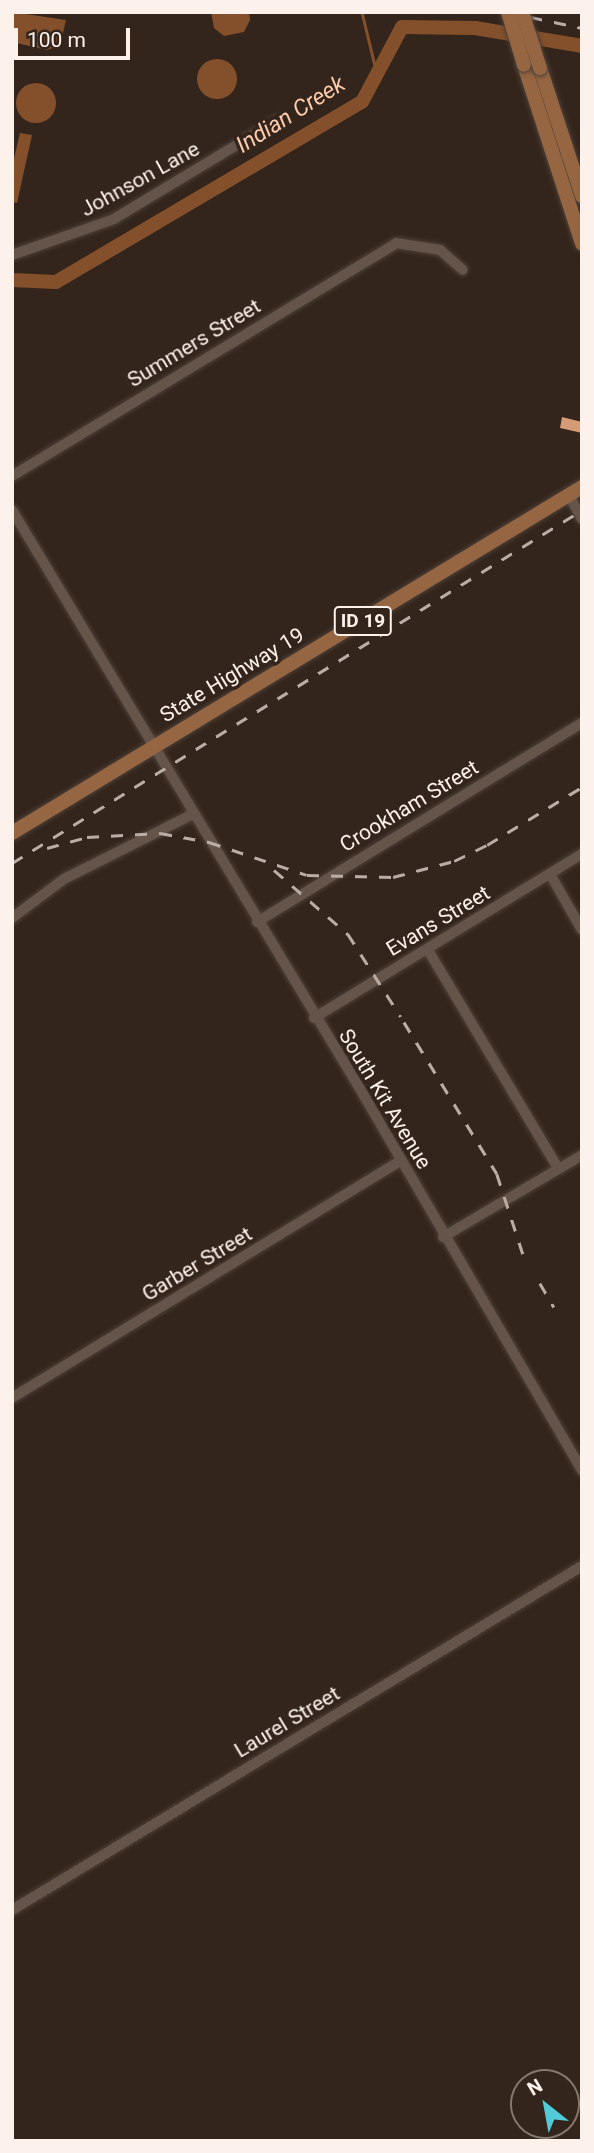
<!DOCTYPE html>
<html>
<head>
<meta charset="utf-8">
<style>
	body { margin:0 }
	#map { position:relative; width:594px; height:2153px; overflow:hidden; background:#34251c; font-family:Roboto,sans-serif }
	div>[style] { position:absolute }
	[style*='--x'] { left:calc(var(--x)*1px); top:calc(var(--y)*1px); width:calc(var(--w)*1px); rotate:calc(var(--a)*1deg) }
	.water>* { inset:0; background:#84502b }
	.round { border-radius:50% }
	.stream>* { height:2.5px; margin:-1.25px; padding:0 1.25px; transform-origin:1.25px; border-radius:1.25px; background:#84502b }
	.river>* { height:14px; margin:-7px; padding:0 7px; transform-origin:7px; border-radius:7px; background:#84502b }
	.building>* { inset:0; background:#d49b74 }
	.roads { filter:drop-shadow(0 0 2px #4c4038) drop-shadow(0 0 2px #4c4038) }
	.minor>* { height:10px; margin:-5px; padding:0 5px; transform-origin:5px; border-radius:5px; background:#645449 }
	.major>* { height:14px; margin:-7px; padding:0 7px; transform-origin:7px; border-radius:7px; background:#966542 }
	.rail>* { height:2.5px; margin-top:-1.25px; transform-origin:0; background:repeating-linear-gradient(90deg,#b9ada6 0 12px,transparent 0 24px) }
	.bridges { filter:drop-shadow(0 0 2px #4c4038) drop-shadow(0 0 2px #4c4038) }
	.major-bridge>* { height:14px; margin:-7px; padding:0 7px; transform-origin:7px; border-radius:7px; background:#966542 }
	span { translate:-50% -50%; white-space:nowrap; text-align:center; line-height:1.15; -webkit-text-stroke:7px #34251c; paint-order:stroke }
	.shield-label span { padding:2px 5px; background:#34251c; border:2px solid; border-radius:5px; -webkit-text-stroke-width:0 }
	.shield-label { font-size:19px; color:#fcf2eb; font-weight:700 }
	.street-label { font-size:21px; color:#fcf2eb }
	.water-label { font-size:23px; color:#fdccac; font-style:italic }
	.frame { position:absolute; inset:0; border:14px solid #fcf2eb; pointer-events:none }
	.north { position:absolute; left:510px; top:2069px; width:70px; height:70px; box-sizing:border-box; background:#34251c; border:2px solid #84776f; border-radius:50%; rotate:329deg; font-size:19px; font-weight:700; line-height:28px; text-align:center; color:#fcf2eb }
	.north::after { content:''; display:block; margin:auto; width:24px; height:32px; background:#52cbd8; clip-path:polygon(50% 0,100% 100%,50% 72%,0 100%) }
	.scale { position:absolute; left:14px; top:28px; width:116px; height:32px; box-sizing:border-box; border:4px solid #fcf2eb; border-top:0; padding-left:9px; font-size:21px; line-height:24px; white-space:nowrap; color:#fcf2eb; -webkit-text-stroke:5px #34251c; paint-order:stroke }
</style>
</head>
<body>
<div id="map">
	<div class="water">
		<div style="clip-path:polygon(12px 12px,66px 20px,60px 45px,47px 50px,12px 42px)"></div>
		<div style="clip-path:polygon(211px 12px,249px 12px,250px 20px,244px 32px,224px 36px,214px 28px)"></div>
		<div class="round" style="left:197px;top:59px;width:40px;height:40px"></div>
		<div class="round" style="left:16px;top:83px;width:40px;height:40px"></div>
		<div style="clip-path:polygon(20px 133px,32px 135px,17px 203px,12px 202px,12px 167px)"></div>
	</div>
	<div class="stream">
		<div style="--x:362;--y:12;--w:64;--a:76.4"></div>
	</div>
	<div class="river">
		<div style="--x:12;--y:280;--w:44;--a:2.6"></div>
		<div style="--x:56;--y:282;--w:355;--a:-30.5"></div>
		<div style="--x:362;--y:102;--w:85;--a:-61.9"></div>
		<div style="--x:402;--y:27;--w:73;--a:0.8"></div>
		<div style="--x:475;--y:28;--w:109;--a:9.5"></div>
	</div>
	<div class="building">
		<div style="clip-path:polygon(562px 417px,582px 422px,582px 433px,560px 428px)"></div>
	</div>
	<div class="roads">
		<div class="minor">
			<div style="--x:12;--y:255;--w:108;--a:-19.4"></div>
			<div style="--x:114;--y:219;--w:192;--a:-31.1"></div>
			<div style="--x:12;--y:476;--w:449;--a:-31.2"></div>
			<div style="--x:396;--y:243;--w:45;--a:9"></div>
			<div style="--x:440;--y:250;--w:30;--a:41"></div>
			<div style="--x:569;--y:495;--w:27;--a:62"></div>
			<div style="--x:12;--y:510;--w:681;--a:58.99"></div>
			<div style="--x:363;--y:1094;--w:436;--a:59.8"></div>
			<div style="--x:550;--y:874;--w:64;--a:60.3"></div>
			<div style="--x:12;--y:918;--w:65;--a:-36.9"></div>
			<div style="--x:64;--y:879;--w:144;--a:-26.7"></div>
			<div style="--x:257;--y:922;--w:381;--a:-31.5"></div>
			<div style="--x:428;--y:950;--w:254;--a:59.2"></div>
			<div style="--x:314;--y:1018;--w:314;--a:-31.5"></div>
			<div style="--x:443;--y:1237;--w:161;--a:-30.5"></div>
			<div style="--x:12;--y:1398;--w:456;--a:-31.4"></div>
			<div style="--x:12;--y:1910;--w:666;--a:-31.11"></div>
		</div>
		<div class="major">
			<div style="--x:524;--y:65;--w:188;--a:72"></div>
			<div style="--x:540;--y:68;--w:135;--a:71.8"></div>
			<div style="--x:12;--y:833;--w:667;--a:-31.26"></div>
		</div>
	</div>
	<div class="rail">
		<div style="--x:507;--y:12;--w:77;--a:12"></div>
		<div style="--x:47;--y:848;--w:41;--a:-15.4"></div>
		<div style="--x:87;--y:837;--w:73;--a:-3.1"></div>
		<div style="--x:160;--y:833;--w:50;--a:10.4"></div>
		<div style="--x:209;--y:842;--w:103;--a:18.6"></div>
		<div style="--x:307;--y:875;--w:86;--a:1.3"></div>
		<div style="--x:393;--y:877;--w:63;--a:-14.7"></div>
		<div style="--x:454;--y:861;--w:37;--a:-26"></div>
		<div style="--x:487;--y:845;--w:111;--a:-31.4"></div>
		<div style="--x:12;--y:863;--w:670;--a:-31.77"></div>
		<div style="--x:274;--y:870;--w:98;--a:40.9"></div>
		<div style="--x:348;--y:934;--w:98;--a:57.4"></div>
		<div style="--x:404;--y:1022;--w:178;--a:58.5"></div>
		<div style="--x:497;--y:1174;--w:87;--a:72"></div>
		<div style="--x:540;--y:1283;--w:28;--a:60"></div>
	</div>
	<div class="bridges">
		<div class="major-bridge">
			<div style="--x:508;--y:12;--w:55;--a:73.2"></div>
			<div style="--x:522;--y:12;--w:59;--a:72.2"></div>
		</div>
	</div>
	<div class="shield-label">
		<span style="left:363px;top:621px">ID 19</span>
	</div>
	<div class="street-label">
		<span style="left:140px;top:179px;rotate:-29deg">Johnson Lane</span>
		<span style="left:194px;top:343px;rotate:-31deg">Summers Street</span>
		<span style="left:232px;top:675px;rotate:-31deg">State Highway 19</span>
		<span style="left:409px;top:806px;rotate:-31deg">Crookham Street</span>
		<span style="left:438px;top:921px;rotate:-31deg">Evans Street</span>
		<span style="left:385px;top:1099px;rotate:59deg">South Kit Avenue</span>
		<span style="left:197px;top:1264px;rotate:-31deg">Garber Street</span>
		<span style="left:287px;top:1722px;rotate:-31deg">Laurel Street</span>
	</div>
	<div class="water-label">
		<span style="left:291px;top:115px;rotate:-32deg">Indian Creek</span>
	</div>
	<div class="frame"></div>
	<div class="north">N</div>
	<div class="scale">100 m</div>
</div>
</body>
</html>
